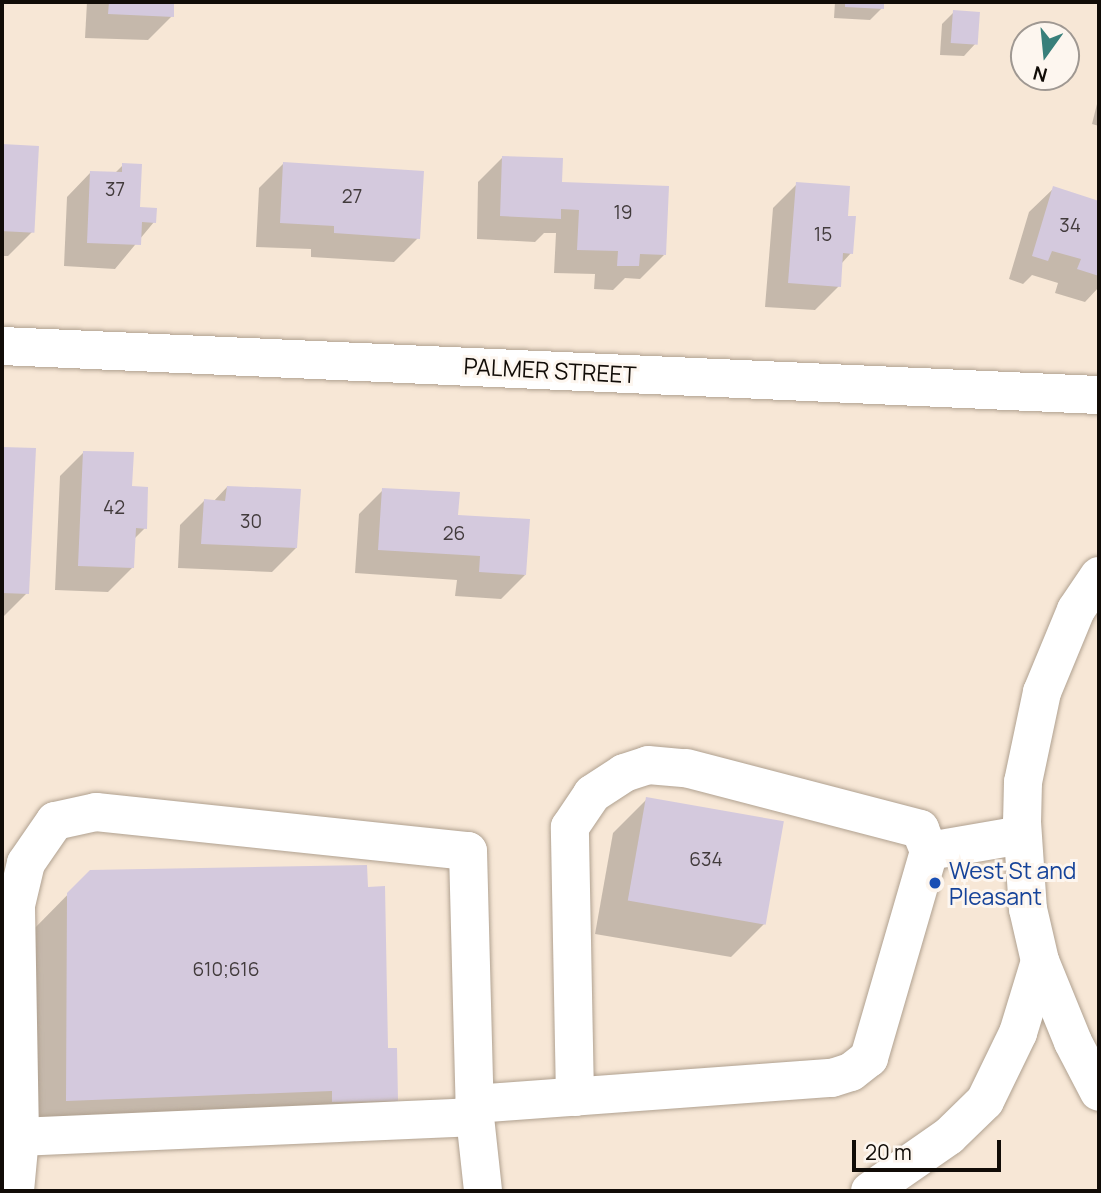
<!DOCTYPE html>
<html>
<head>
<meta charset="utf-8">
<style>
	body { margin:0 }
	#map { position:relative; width:1101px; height:1193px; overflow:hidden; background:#f7e7d6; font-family:Manrope,sans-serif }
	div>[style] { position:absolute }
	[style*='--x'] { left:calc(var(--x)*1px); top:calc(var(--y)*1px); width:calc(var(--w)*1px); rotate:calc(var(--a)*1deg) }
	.shadow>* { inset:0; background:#0003 }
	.building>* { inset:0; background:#d4c9dd; transform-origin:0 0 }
	.roads { filter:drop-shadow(0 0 2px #b0a190) drop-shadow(0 0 2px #b0a190) }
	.minor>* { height:38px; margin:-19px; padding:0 19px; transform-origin:19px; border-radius:19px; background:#fff }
	.dots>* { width:19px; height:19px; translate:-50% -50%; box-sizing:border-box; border:4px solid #fdf6ef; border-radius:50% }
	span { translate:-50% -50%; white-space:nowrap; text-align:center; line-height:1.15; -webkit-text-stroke:6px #fdf6ef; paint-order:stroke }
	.number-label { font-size:19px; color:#423b3c }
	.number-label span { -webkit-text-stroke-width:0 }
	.street-label { font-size:23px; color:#110c07 }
	.transit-label { font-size:23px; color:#164399 }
	.left { translate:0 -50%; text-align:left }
	.frame { position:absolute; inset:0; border:4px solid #110c07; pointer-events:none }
	.north { position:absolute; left:1010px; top:21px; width:70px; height:70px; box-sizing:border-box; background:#fdf6ef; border:2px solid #9f9892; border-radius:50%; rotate:195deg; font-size:19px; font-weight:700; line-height:28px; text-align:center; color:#110c07 }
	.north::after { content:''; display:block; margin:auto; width:24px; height:32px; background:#387f7a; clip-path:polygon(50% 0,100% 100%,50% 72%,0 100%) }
	.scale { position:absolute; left:852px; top:1140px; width:149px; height:32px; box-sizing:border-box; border:4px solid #110c07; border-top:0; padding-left:9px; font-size:21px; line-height:24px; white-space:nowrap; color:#110c07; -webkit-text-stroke:5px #fdf6ef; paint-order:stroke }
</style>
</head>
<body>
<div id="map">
	<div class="shadow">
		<div style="clip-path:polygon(87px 2px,173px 2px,172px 16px,148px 40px,85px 38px)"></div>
		<div style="clip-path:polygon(835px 2px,882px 2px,882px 8px,870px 20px,834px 18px)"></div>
		<div style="clip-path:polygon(954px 12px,976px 43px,964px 56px,940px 55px,942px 24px)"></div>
		<div style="clip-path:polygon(1099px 96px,1099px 126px,1092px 124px)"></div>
		<div style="clip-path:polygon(2px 146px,37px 148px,32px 232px,8px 256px,2px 256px)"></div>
		<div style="clip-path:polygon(502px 158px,560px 184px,664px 255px,640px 279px,625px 278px,613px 290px,594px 289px,595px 274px,554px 273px,556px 233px,544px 233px,535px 242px,477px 239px,478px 182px)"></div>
		<div style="clip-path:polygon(283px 164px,418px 238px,394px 262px,311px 257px,311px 249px,256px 247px,259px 188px)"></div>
		<div style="clip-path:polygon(123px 165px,139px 209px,154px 222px,115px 269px,64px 266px,67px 197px,91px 172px,114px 174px)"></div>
		<div style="clip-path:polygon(797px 184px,846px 217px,851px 253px,841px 264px,839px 286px,815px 310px,765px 307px,773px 208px)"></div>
		<div style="clip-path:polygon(1054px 188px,1099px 203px,1099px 287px,1085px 302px,1055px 293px,1058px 283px,1032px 275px,1023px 284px,1009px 279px,1029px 212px)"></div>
		<div style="clip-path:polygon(2px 449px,34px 450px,27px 593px,3px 617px)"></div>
		<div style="clip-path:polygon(84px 452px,145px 528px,134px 539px,132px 568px,108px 592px,55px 590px,60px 476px)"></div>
		<div style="clip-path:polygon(227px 487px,296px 548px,272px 572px,178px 568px,180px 525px,204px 501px,213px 502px)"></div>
		<div style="clip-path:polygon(383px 490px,525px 575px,501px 599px,455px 596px,457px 580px,355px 573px,359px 514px)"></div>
		<div style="clip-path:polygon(647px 799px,765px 923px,731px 957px,595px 934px,613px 833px)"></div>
		<div style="clip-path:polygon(90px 872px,397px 1100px,355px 1142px,24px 1142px,26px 937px)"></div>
	</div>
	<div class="building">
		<div style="clip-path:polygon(109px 2px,174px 2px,174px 17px,108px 14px)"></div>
		<div style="clip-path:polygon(845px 2px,884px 2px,884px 9px,845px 7px)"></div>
		<div style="left:953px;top:10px;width:27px;height:33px;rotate:4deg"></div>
		<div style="left:2px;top:144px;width:37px;height:87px;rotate:3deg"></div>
		<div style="clip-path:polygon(502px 156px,563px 158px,562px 182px,669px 186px,666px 255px,640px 254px,639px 266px,617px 266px,618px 251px,577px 250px,579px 210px,561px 209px,561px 219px,500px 216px)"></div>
		<div style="clip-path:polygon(283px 162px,424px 171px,420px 239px,334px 233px,334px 226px,280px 223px)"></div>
		<div style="clip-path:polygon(122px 163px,142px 164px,140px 207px,157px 208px,156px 223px,142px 222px,141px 245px,87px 243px,90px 171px,122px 172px)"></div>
		<div style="clip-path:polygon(796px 182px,850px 186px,848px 216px,856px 216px,853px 254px,843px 253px,841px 287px,788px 283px)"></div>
		<div style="clip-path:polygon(1053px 186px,1099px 201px,1099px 276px,1077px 269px,1081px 259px,1052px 251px,1048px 261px,1032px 256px)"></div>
		<div style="clip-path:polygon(2px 447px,36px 448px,29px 594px,2px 593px)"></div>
		<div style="clip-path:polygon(83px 451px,134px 452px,132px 486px,148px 487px,147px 529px,136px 528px,134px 568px,78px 566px)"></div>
		<div style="clip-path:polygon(227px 486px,301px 489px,297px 548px,201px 544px,204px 499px,225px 501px)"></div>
		<div style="clip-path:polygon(382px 488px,460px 492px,458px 515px,530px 519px,526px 575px,479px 572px,480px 556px,378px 550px)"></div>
		<div style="left:646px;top:797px;width:140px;height:105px;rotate:10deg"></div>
		<div style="clip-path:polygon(367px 865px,368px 887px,385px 886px,388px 1048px,397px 1048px,398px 1101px,332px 1102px,332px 1091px,66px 1101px,67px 893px,90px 870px)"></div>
	</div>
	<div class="roads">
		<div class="minor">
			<div style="--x:2;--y:346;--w:1098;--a:2.56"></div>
			<div style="--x:1099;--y:576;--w:41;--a:124.1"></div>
			<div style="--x:1076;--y:610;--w:89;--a:112.5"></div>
			<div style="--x:1042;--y:692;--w:92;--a:101.9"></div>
			<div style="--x:1023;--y:782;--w:40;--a:91.4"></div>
			<div style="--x:1022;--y:822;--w:87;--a:86.1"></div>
			<div style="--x:1028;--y:909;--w:53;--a:77"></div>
			<div style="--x:1040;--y:961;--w:87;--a:67.8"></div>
			<div style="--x:1073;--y:1042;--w:56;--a:62.5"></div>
			<div style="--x:575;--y:1097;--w:270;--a:-91.1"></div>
			<div style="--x:570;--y:827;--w:40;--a:-56"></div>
			<div style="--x:592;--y:794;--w:38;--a:-33"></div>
			<div style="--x:624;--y:773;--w:25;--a:-18"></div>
			<div style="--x:648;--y:765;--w:38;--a:5"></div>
			<div style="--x:686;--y:768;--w:242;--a:14.6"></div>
			<div style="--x:920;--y:829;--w:24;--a:68"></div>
			<div style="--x:474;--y:1104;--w:359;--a:-4.2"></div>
			<div style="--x:832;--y:1078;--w:20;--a:-18"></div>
			<div style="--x:851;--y:1072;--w:23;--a:-38"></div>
			<div style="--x:869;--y:1058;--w:216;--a:-73.8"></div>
			<div style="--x:929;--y:851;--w:94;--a:-9.8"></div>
			<div style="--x:20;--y:1137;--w:455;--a:-2.5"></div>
			<div style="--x:15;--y:1191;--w:54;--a:-84.7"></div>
			<div style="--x:20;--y:1137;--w:232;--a:-91"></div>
			<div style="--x:16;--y:905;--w:43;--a:-76.6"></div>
			<div style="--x:26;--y:863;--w:51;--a:-55.4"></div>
			<div style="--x:55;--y:821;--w:42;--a:-12.4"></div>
			<div style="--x:96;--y:812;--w:374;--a:6"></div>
			<div style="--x:468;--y:851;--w:266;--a:88.5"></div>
			<div style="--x:475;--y:1117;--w:74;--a:83.8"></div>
			<div style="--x:870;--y:1191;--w:96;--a:-34.8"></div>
			<div style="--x:949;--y:1136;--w:50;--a:-44.2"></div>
			<div style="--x:985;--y:1101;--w:76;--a:-64.1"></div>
			<div style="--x:1018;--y:1033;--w:75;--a:-73"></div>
		</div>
	</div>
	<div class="dots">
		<div style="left:935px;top:883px;background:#1a4fb4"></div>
	</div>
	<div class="number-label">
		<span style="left:115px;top:190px">37</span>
		<span style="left:352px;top:197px">27</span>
		<span style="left:623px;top:213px">19</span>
		<span style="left:1070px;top:226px">34</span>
		<span style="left:823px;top:235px">15</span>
		<span style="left:114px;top:508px">42</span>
		<span style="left:251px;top:522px">30</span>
		<span style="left:454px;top:534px">26</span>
		<span style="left:706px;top:860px">634</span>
		<span style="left:226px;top:970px">610;616</span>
	</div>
	<div class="street-label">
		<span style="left:550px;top:370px;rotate:3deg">PALMER STREET</span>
	</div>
	<div class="transit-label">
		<span class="left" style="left:949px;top:883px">West St and<br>Pleasant</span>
	</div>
	<div class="frame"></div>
	<div class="north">N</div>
	<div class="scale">20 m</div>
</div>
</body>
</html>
